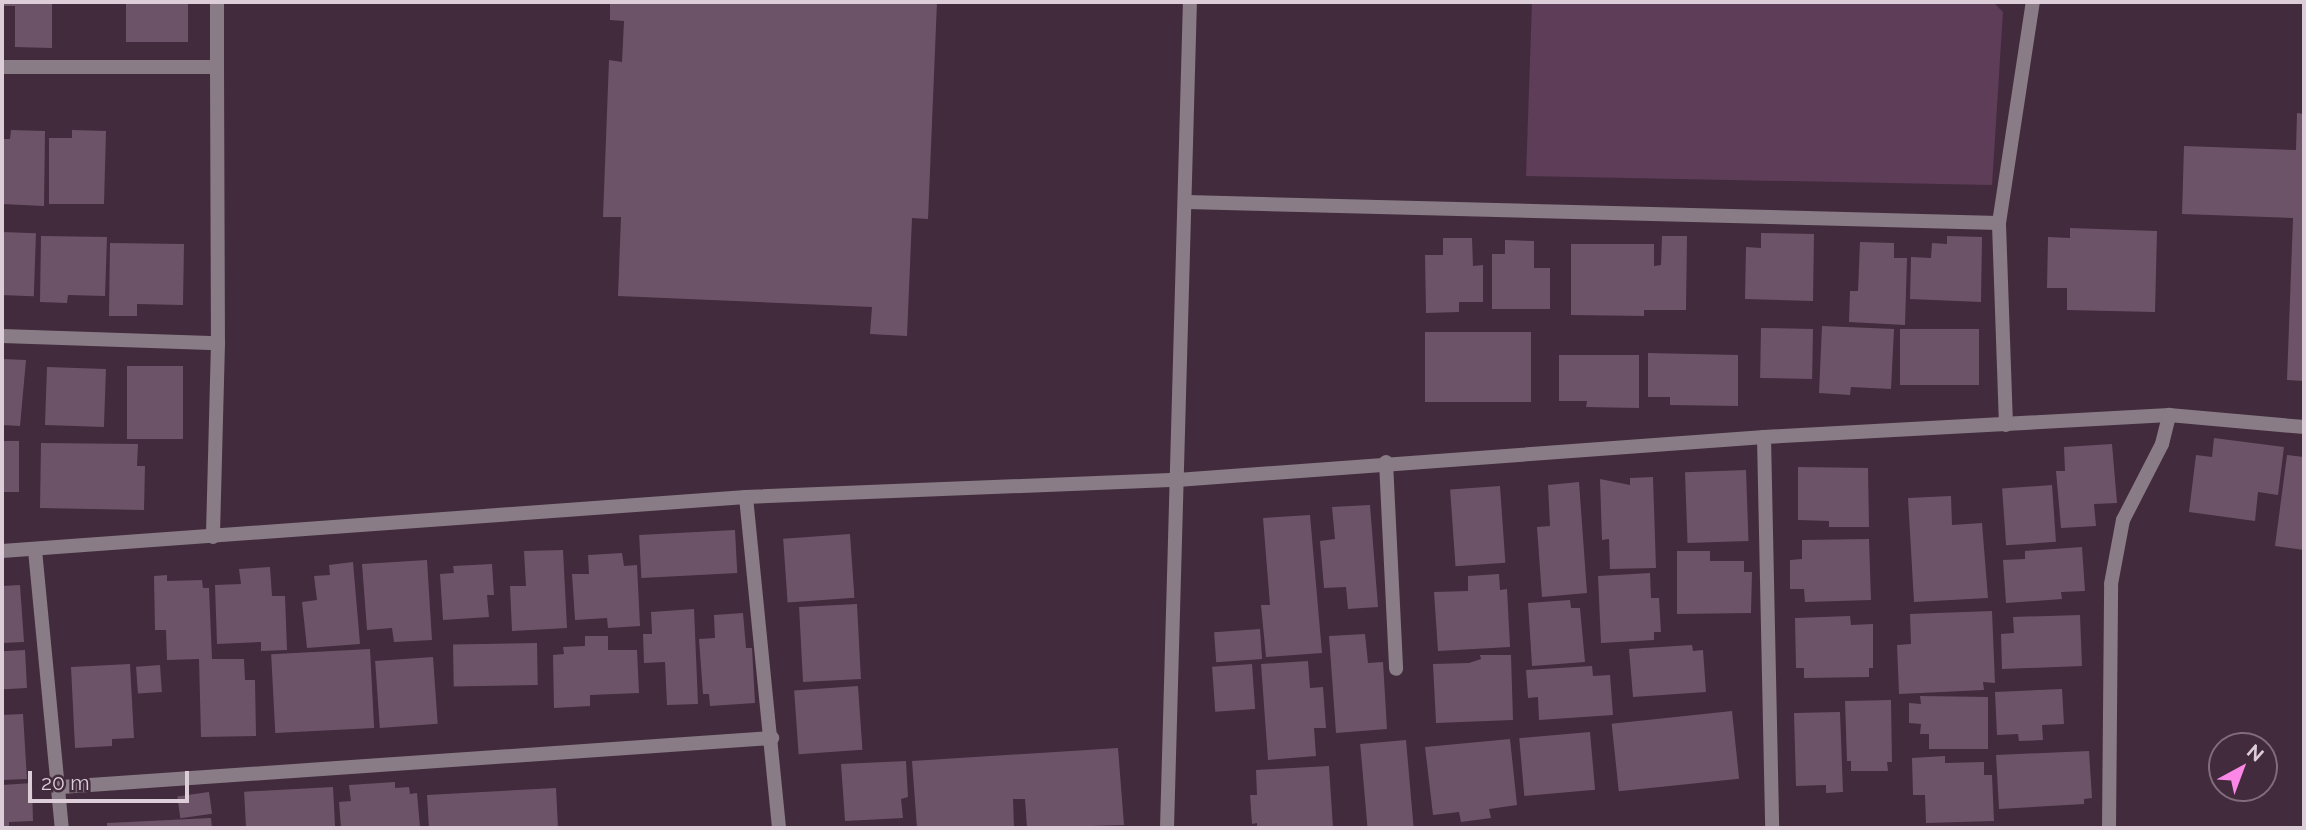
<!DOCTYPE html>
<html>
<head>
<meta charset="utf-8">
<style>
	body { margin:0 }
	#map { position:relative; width:2306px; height:830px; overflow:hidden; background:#422b3d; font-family:Raleway,sans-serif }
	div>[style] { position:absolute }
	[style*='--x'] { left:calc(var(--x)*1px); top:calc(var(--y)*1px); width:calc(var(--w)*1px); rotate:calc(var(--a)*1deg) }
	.green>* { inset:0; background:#5e3d58 }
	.building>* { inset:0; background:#6d5367; transform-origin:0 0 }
	.service>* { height:14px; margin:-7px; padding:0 7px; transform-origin:7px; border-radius:7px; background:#897c86 }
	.minor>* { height:14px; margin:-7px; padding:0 7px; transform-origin:7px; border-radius:7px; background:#897c86 }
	span { translate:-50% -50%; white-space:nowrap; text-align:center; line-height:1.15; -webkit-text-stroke:6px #422b3d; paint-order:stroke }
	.frame { position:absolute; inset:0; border:4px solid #dccdd9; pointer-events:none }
	.north { position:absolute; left:2208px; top:732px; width:70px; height:70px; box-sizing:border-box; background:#422b3d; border:2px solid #806c7b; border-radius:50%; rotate:41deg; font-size:19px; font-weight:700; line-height:28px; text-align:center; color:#dccdd9 }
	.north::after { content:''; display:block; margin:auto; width:24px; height:32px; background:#fb87e6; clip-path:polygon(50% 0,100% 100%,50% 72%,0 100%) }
	.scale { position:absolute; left:28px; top:771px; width:161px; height:32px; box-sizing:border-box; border:4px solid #dccdd9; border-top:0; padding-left:9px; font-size:21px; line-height:24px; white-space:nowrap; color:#dccdd9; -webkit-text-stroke:5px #422b3d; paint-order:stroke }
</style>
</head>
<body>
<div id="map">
	<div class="green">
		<div style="clip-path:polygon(1532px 2px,1993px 2px,2003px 12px,1992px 185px,1526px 176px)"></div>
	</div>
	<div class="building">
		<div style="clip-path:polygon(2px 2px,52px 2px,52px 48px,15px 47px,15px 6px,2px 6px)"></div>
		<div style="left:126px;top:2px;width:62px;height:40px"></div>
		<div style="clip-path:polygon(610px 2px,937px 2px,928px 219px,912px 218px,907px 336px,870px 334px,872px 307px,618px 296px,621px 217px,603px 217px,609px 60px,622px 62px,624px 21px,610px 20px)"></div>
		<div style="clip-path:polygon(2297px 113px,2304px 114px,2304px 381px,2287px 380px,2293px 218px,2182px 214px,2184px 146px,2296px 150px)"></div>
		<div style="clip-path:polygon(11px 130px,45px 131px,44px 206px,2px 204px,2px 139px,10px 139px)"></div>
		<div style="clip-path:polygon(72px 130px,106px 131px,104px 204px,49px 204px,49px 138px,72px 138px)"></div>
		<div style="clip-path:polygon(2070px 228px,2157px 231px,2155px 312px,2067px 310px,2067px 288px,2047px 288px,2048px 237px,2070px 238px)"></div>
		<div style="left:2px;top:232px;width:34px;height:63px;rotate:2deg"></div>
		<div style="clip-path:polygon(1761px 233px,1814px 234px,1813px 301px,1745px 299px,1746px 247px,1761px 248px)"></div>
		<div style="clip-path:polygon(41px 236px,107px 237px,105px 296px,68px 295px,67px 303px,40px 302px)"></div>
		<div style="clip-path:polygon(1662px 236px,1687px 236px,1686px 310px,1644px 310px,1644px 316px,1571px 315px,1571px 244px,1654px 244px,1654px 266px,1661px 265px)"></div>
		<div style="clip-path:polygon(1947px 236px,1982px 237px,1981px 302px,1910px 299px,1911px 257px,1931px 258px,1932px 243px,1947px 244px)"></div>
		<div style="clip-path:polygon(1443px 238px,1472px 238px,1473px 266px,1483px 265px,1483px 302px,1459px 302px,1459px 312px,1426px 313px,1425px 255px,1443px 255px)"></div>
		<div style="clip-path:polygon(1505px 240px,1534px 241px,1534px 268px,1550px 268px,1550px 309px,1492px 309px,1492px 254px,1505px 254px)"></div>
		<div style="clip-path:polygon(1860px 242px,1894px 243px,1894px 258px,1907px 258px,1905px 325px,1849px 322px,1850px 291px,1858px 291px)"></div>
		<div style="clip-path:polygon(110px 243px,184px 244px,183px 305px,137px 304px,137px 316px,109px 316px)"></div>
		<div style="clip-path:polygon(1822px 326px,1894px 329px,1891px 389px,1851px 387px,1850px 395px,1819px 393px)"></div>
		<div style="left:1761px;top:328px;width:52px;height:50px;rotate:1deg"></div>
		<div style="left:1900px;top:329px;width:79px;height:56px"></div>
		<div style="left:1425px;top:332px;width:106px;height:70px"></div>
		<div style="clip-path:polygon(1648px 353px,1738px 355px,1738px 406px,1670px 405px,1670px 397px,1648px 397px)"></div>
		<div style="clip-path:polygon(1559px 355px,1639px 355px,1639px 408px,1586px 407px,1587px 401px,1559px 401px)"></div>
		<div style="clip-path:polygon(2px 359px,26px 360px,20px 426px,2px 425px)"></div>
		<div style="left:127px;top:366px;width:56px;height:73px"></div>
		<div style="left:47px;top:367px;width:59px;height:58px;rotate:2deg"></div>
		<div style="clip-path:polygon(2214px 438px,2284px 447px,2278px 495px,2258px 492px,2255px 521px,2189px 512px,2196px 455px,2212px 457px)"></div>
		<div style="left:2px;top:441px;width:17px;height:51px"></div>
		<div style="clip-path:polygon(41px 443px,138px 444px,137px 466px,145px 466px,144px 510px,40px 508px)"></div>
		<div style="clip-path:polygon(2112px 444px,2117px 503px,2094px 504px,2096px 526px,2061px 528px,2056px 471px,2065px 471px,2064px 447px)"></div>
		<div style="clip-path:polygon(2287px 455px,2304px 457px,2304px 550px,2275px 546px)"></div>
		<div style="clip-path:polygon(1798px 467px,1868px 468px,1869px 527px,1829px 527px,1829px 521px,1798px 520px)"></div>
		<div style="left:1746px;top:470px;width:71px;height:61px;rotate:88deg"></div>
		<div style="clip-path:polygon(1653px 477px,1656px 568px,1610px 569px,1609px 539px,1602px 540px,1600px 479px,1630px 485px,1630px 478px)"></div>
		<div style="clip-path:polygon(1579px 482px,1587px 593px,1542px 597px,1537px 527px,1550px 526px,1548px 485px)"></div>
		<div style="left:2052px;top:485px;width:57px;height:50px;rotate:86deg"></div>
		<div style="left:1500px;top:486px;width:77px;height:50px;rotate:86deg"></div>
		<div style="clip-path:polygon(1951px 496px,1952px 525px,1982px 523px,1988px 598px,1914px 602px,1908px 498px)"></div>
		<div style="clip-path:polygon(1370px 505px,1378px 607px,1348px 609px,1346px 587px,1324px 588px,1320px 541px,1335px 539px,1332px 507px)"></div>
		<div style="clip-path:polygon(1310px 515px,1322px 653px,1266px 657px,1261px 605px,1270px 605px,1263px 518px)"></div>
		<div style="left:735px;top:530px;width:43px;height:96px;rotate:87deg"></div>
		<div style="left:850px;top:534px;width:64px;height:67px;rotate:86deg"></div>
		<div style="clip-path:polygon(1869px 539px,1871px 600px,1805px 602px,1804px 589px,1790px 589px,1790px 560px,1802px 559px,1802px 540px)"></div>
		<div style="clip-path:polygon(2082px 547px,2085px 591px,2061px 592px,2062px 599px,2006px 603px,2003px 560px,2025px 559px,2025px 551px)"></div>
		<div style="clip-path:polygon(563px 550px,567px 628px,512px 631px,510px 586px,526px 586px,524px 551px)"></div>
		<div style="clip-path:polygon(1677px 551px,1710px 551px,1710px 561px,1744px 561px,1744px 572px,1752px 572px,1751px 613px,1677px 614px)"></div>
		<div style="clip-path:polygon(622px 553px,624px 566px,637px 565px,640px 626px,608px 628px,607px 618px,575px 620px,572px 574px,589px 574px,588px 555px)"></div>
		<div style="clip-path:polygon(427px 560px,432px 640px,394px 642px,392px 628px,367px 630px,362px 564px)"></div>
		<div style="clip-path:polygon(353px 562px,360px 644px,307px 648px,302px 602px,317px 600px,314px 576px,330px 575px,329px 565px)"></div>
		<div style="clip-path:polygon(492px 564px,494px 595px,487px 595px,489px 617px,443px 620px,440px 574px,454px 573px,453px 566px)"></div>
		<div style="clip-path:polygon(270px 567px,272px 596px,285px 596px,287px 650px,261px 651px,261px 642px,217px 644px,215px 585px,241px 584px,239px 569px)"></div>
		<div style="clip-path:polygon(1650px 573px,1651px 598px,1659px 598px,1661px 632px,1654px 632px,1654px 640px,1601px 643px,1598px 576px)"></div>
		<div style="clip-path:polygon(1499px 574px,1500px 590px,1507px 589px,1510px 647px,1438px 651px,1434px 592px,1468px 591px,1468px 576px)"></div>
		<div style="clip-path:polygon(167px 575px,167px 581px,202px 580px,203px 588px,209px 588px,212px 659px,244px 659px,245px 680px,255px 680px,256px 736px,201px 737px,199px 659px,167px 660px,166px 630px,155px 630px,154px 576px)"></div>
		<div style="clip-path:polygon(20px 585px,24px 642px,2px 643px,2px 586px)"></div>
		<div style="clip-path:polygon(1570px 600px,1571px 608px,1580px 608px,1585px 662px,1532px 666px,1528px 603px)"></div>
		<div style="left:857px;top:604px;width:75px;height:58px;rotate:87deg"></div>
		<div style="clip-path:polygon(694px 609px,698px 704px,667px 705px,665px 662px,644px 663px,643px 634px,652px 634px,651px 612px)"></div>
		<div style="clip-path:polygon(1992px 611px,1995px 683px,1983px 682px,1984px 690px,1899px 694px,1897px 645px,1911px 644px,1910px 614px)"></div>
		<div style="clip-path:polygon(743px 613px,746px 648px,752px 648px,755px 703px,710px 706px,709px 694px,703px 694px,699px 639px,715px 638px,714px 615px)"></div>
		<div style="clip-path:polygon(2080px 615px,2082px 666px,2002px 669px,2001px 634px,2014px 633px,2013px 617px)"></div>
		<div style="clip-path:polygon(1850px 616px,1851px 625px,1873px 624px,1873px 668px,1869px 668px,1869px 677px,1804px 678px,1804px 668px,1796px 668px,1795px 618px)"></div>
		<div style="left:1260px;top:629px;width:30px;height:46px;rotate:86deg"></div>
		<div style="clip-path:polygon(1365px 634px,1368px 663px,1383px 662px,1387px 729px,1336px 733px,1329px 636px)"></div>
		<div style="clip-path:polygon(585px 636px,608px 636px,608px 650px,637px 650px,639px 693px,590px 695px,590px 706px,554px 708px,553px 655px,564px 654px,563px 647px,585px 646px)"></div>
		<div style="left:537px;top:643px;width:42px;height:84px;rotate:89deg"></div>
		<div style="clip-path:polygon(1692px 645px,1693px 651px,1703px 650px,1706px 692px,1633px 697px,1629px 649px)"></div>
		<div style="left:370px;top:649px;width:79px;height:99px;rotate:87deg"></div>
		<div style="left:25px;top:650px;width:38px;height:23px;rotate:87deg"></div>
		<div style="clip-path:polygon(1480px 655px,1511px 655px,1513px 720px,1436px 723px,1433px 664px,1469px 663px,1481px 659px)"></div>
		<div style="left:433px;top:657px;width:67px;height:58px;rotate:86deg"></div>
		<div style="clip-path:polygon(1308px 661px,1310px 688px,1323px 687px,1326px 728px,1314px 728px,1316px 756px,1268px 760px,1261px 664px)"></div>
		<div style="clip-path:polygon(130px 664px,134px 738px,112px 739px,112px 746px,75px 748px,71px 667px)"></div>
		<div style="left:1252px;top:664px;width:45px;height:40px;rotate:86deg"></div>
		<div style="left:160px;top:665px;width:27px;height:24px;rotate:86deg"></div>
		<div style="clip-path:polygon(1592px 666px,1593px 676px,1610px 675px,1613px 715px,1539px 720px,1538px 697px,1528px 698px,1526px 670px)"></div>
		<div style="left:858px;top:686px;width:64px;height:64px;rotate:86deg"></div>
		<div style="clip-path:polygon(2062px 689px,2064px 724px,2042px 725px,2043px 740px,2019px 741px,2018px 734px,1997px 735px,1995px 692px)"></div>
		<div style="clip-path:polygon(1920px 696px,1988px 697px,1988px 749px,1929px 749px,1929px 734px,1920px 734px,1921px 724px,1909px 723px,1909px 703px,1921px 704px)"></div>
		<div style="clip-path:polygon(1891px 700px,1892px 762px,1887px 762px,1888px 771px,1851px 771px,1851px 761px,1847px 761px,1845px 701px)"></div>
		<div style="left:1732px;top:711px;width:68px;height:121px;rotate:84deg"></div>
		<div style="clip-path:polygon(1840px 712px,1843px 792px,1826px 793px,1826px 785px,1796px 786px,1794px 713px)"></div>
		<div style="clip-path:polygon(23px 714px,27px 779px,2px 780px,2px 715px)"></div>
		<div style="left:1590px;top:732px;width:58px;height:71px;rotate:85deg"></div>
		<div style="clip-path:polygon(1510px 739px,1517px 805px,1489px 809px,1491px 818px,1461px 822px,1459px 812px,1433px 815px,1425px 747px)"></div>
		<div style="left:1406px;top:740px;width:88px;height:46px;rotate:85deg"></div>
		<div style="clip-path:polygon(1118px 748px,1124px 825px,1027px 828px,1025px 799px,1013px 799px,1014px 828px,917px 828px,912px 761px)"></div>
		<div style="clip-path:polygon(2089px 751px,2092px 798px,2084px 799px,2084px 804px,1999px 809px,1996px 755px)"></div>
		<div style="clip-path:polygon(1945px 756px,1945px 763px,1984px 762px,1984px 775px,1992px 775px,1994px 821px,1926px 823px,1925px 795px,1913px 795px,1912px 758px)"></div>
		<div style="clip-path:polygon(906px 761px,908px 797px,901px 799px,903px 818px,845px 821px,841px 764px)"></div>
		<div style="clip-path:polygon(1329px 766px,1333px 828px,1257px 828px,1257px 823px,1252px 824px,1250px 795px,1257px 795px,1256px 770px)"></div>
		<div style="clip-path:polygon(395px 782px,395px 788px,409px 787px,410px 794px,417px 793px,420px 827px,341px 828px,339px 802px,351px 801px,349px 785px)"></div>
		<div style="clip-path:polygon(32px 783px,33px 821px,9px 822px,9px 828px,2px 828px,2px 785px)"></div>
		<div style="left:333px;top:787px;width:41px;height:89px;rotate:87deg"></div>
		<div style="clip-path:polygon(556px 788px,558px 828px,429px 828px,427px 795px)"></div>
		<div style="left:209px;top:792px;width:22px;height:32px;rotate:82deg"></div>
		<div style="clip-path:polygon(211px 818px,212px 828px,107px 828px,107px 823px)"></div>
	</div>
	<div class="service">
		<div style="--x:1386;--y:462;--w:207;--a:87.2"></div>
	</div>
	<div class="minor">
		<div style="--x:2;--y:67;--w:215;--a:0"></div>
		<div style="--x:217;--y:67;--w:65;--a:-90"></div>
		<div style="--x:217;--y:67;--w:276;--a:89.8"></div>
		<div style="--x:1187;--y:202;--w:812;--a:1.48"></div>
		<div style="--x:2;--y:336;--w:216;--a:1.9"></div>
		<div style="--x:218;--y:343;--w:194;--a:91.5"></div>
		<div style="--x:2006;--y:425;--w:202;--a:-92"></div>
		<div style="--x:1999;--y:223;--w:224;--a:-81.3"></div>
		<div style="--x:1764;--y:437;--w:391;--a:88.8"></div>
		<div style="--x:746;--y:497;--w:333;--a:84.3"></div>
		<div style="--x:35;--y:550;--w:279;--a:84.5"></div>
		<div style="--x:2;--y:551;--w:746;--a:-4.15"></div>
		<div style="--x:746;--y:497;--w:431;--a:-2.3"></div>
		<div style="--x:1177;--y:480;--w:589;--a:-4.19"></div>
		<div style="--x:1764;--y:437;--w:406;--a:-3.1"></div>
		<div style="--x:2169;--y:415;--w:136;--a:5.1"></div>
		<div style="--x:61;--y:787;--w:713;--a:-3.94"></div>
		<div style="--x:1167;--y:828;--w:826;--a:-88.41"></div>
		<div style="--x:2109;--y:828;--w:244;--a:-89.5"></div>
		<div style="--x:2111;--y:584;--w:65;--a:-79.4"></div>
		<div style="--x:2123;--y:520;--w:85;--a:-62.8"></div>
		<div style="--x:2162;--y:444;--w:30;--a:-76"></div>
	</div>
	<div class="frame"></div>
	<div class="north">N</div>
	<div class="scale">20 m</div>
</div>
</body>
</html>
